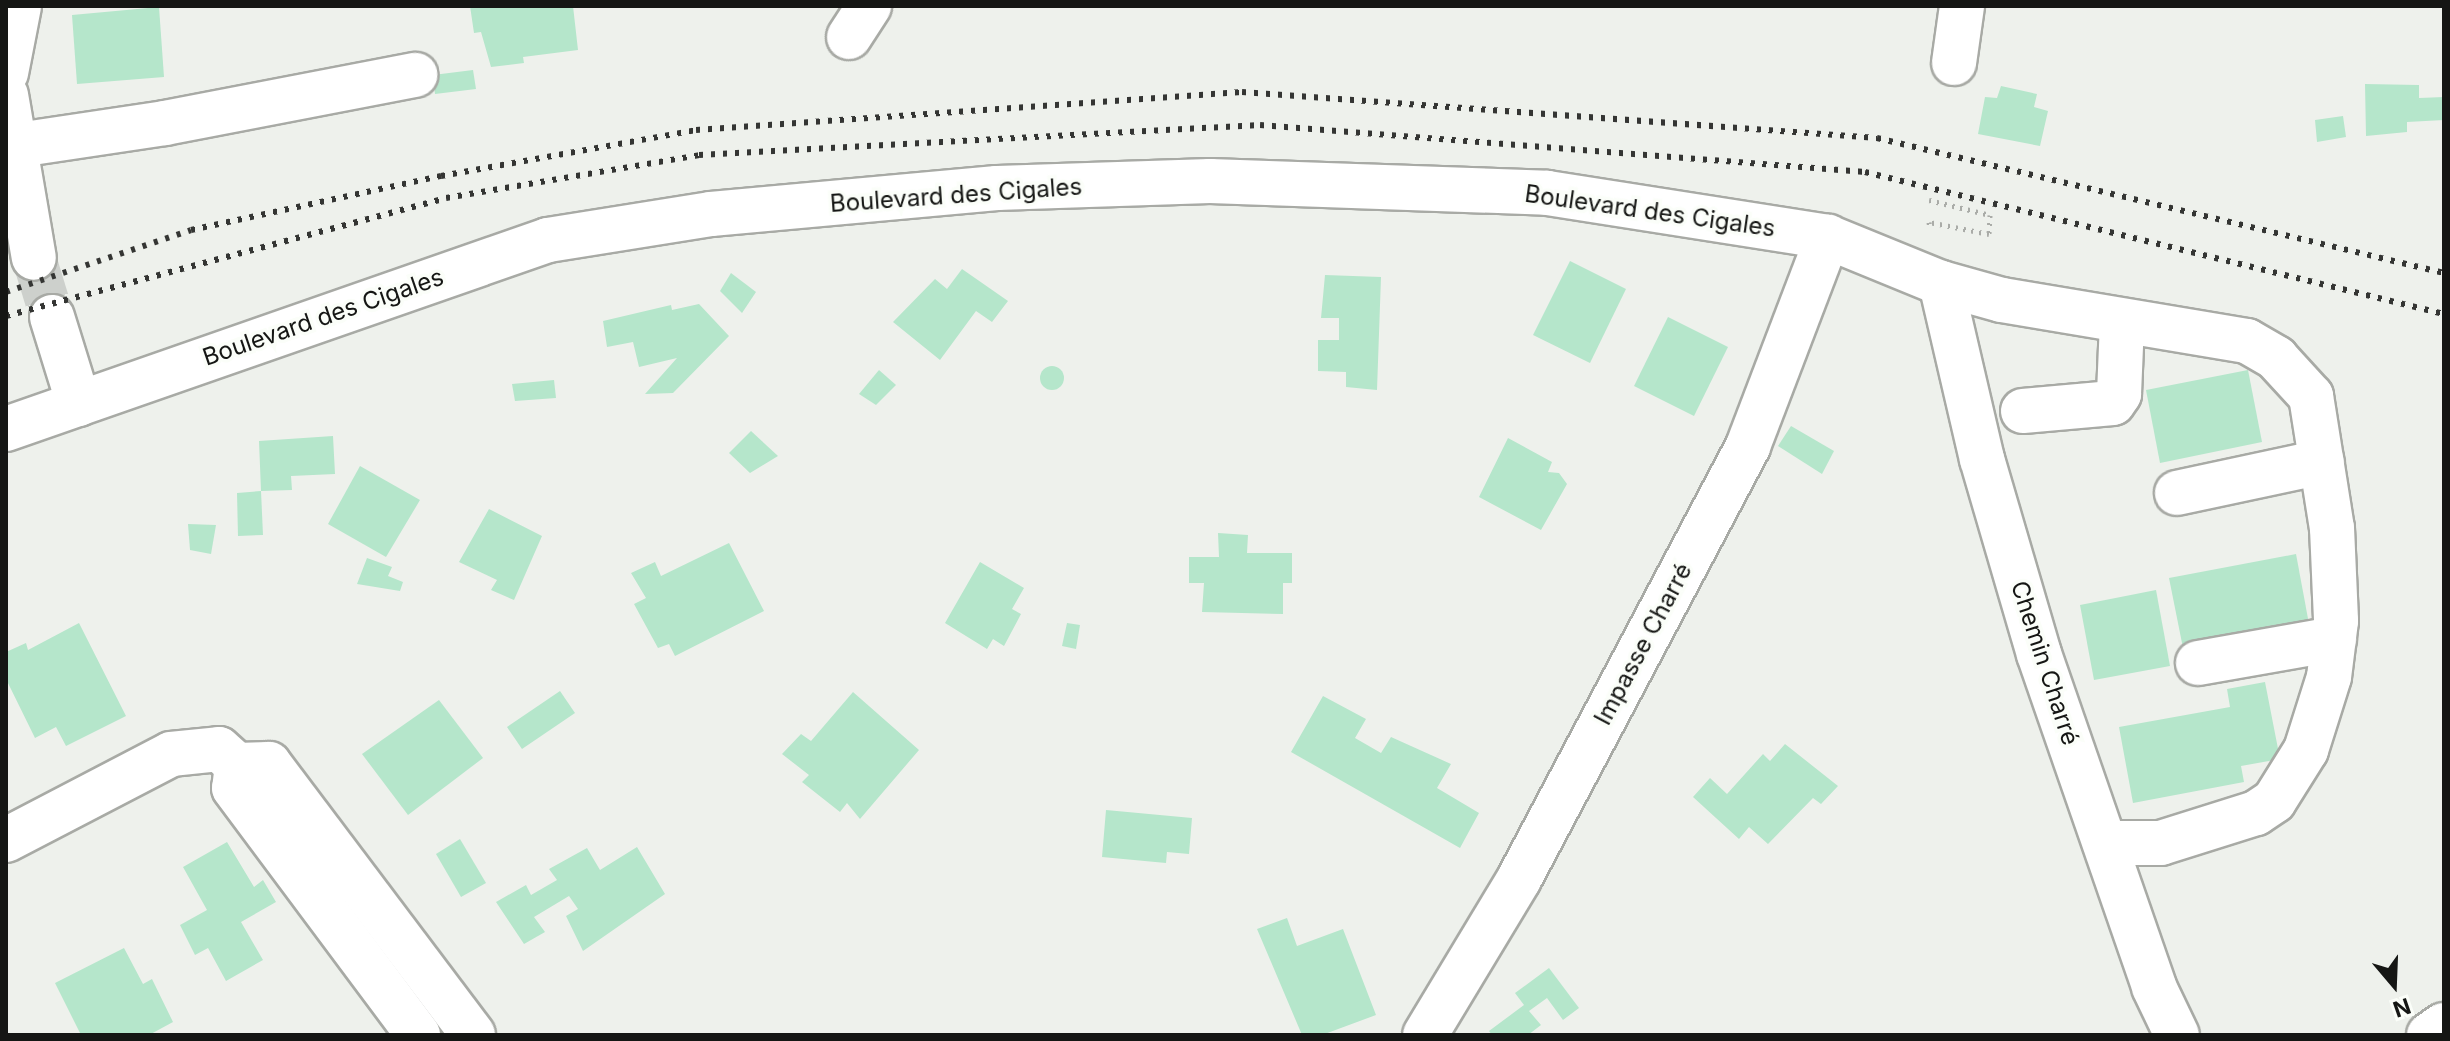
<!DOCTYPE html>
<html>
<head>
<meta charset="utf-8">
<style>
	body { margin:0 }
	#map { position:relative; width:2450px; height:1041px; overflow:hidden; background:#eef1ec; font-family:Inter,sans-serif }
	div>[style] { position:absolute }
	.building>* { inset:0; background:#b5e6cb }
	.round { border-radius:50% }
	.minor-tunnel>* { height:44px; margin-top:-22px; transform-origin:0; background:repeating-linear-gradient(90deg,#cdd0cc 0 44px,transparent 0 66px) }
	.path>* { height:5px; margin-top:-2.5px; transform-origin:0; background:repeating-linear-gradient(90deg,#aaaca8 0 2px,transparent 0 8px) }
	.roads { filter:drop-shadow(2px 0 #a8aaa5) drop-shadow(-2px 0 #a8aaa5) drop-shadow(0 2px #a8aaa5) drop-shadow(0 -2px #a8aaa5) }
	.minor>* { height:44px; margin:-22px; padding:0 22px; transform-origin:22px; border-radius:22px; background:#fff }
	.rail>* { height:6px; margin-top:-3px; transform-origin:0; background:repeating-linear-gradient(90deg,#343533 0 4px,transparent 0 12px) }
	span { translate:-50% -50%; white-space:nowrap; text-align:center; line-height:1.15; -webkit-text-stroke:7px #fbfef9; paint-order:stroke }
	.street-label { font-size:24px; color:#151614 }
	.frame { position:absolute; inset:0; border:8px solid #151614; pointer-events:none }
	.north { position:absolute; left:2354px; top:945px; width:80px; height:80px; -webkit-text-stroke:6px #fbfef9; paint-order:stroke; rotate:161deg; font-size:22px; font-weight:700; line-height:32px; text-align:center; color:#151614 }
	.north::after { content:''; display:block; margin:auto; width:28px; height:36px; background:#151614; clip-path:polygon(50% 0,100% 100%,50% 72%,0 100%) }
</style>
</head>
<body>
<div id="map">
	<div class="building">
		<div style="clip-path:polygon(470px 6px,573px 6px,578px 50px,523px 57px,524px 63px,491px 67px,481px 32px,474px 33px)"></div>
		<div style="clip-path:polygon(159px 7px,164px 77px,77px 84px,72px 15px)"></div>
		<div style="clip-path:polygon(473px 70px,476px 89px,435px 94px,433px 75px)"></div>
		<div style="clip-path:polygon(2365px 84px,2419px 85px,2419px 98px,2444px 97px,2444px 120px,2407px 122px,2407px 132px,2366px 136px)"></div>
		<div style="clip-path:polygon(2001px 86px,2037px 94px,2034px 107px,2048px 111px,2040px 146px,1978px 134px,1985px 97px,1997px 98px)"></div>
		<div style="clip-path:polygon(2343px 116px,2346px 137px,2317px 142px,2315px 120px)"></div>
		<div style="clip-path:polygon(1570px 261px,1626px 289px,1590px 363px,1533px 335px)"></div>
		<div style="clip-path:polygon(962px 269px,1008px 301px,992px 322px,976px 311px,940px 360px,893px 322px,935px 279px,947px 289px)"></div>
		<div style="clip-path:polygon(731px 273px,756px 292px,742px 313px,720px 291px)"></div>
		<div style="clip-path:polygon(1325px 275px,1381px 277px,1377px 390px,1346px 387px,1346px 372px,1318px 371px,1318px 340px,1339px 340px,1339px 318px,1321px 318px)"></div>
		<div style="clip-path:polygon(699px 304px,729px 336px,673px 393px,645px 394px,677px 358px,639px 367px,633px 342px,607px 347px,603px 321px,671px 305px,672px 310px)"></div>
		<div style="clip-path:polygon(1668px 317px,1728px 347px,1694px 416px,1634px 386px)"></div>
		<div class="round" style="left:1040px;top:366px;width:24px;height:24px"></div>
		<div style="clip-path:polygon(879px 370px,896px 385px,876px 405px,859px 394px)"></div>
		<div style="clip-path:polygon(2248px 370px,2262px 442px,2160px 463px,2146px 390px)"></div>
		<div style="clip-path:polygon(554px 380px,556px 398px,515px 401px,512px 384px)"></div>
		<div style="clip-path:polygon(1791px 426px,1834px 451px,1822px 474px,1778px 446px)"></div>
		<div style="clip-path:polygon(751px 431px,778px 456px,750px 473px,729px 453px)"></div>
		<div style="clip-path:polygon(333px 436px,335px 474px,291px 476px,292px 490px,261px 491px,259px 441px)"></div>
		<div style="clip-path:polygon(1508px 438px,1552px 462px,1548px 472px,1559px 473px,1567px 484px,1541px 530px,1479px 497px)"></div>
		<div style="clip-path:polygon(360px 466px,420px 500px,386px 557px,328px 524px)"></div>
		<div style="clip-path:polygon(261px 491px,263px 535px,238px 536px,237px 493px)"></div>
		<div style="clip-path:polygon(489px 509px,542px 536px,514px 600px,491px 590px,497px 580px,459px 562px)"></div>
		<div style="clip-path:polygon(188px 524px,216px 525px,211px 554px,190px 550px)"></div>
		<div style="clip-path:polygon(1218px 533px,1248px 535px,1247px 553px,1292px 553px,1292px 583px,1283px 583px,1283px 614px,1202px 612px,1204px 583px,1189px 583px,1189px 557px,1219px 557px)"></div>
		<div style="clip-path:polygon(729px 543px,764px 611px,675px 656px,669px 644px,658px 648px,634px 604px,646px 598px,631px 573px,655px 562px,661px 576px)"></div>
		<div style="clip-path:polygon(2296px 554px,2309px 624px,2183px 648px,2169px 578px)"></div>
		<div style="clip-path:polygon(367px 558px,392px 567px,388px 576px,403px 582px,400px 591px,357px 584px)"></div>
		<div style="clip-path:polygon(980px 562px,1024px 588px,1012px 609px,1021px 614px,1004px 646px,993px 639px,987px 649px,945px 623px)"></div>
		<div style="clip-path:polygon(2156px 590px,2170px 666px,2094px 680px,2080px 605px)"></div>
		<div style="clip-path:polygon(79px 623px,126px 716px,66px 746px,56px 727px,35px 738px,6px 679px,6px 652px,26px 643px,28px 650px)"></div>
		<div style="clip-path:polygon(1067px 623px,1080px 625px,1076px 649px,1062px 646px)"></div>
		<div style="clip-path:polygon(2265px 682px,2280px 759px,2241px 766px,2244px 782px,2133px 803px,2119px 727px,2230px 707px,2227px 689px)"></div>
		<div style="clip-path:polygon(560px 691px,575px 713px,522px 749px,507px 727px)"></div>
		<div style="clip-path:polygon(853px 692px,919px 750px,860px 819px,847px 803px,840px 812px,802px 782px,809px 775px,782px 754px,801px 734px,811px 741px)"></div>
		<div style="clip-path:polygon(1323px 696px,1366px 719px,1355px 738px,1381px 753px,1391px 737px,1451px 764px,1437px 788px,1479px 813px,1460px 848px,1291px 752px)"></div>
		<div style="clip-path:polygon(439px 700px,483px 758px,408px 815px,362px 754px)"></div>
		<div style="clip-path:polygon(1785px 744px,1838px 786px,1821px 804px,1813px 798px,1768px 844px,1749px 827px,1739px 839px,1693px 797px,1710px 778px,1727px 794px,1763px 754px,1770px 761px)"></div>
		<div style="clip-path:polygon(1106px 810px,1192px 818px,1189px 854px,1167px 852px,1166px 863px,1102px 857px)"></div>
		<div style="clip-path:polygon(460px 839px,486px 883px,461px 897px,436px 854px)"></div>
		<div style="clip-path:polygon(227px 842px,254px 887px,263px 880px,276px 902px,241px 922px,263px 960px,226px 981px,208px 948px,195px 955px,180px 925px,207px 910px,183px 867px)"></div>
		<div style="clip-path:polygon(637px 847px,665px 894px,583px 951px,566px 916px,578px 909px,569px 896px,534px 917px,545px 932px,524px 944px,496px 902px,526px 885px,531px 895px,557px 880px,549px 869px,587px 848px,600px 870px)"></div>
		<div style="clip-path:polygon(1287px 918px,1297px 946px,1343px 929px,1376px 1015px,1322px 1035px,1302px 1035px,1257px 929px)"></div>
		<div style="clip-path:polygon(124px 948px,143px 984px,152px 979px,173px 1022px,149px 1035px,81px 1035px,55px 983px)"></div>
		<div style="clip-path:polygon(1549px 968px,1579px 1008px,1563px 1020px,1547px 998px,1529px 1011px,1541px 1025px,1528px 1035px,1492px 1035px,1489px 1031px,1524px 1005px,1515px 993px)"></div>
	</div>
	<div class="minor-tunnel">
		<div style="left:34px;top:258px;width:62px;rotate:73deg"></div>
	</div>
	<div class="path">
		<div style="left:1929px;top:200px;width:63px;rotate:13.8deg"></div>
		<div style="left:1990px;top:215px;width:19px;rotate:93deg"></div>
		<div style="left:1989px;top:234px;width:61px;rotate:-168.7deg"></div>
		<div style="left:1929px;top:222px;width:7px;rotate:82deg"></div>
	</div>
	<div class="roads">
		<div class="minor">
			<div style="left:849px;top:37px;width:37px;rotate:-57deg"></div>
			<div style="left:1954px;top:63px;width:58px;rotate:-82deg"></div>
			<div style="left:6px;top:73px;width:68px;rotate:-79deg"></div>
			<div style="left:6px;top:95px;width:165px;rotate:80.3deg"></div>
			<div style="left:12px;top:146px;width:155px;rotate:-8.5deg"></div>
			<div style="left:165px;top:123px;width:255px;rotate:-10.9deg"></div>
			<div style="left:1941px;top:283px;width:181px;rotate:76.9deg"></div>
			<div style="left:1982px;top:459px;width:203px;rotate:73.7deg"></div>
			<div style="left:2039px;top:654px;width:352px;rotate:70.9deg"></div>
			<div style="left:2154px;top:987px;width:53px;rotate:64.4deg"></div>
			<div style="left:52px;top:317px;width:91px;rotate:72.8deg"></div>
			<div style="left:2023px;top:411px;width:90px;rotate:-5.1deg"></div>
			<div style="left:2113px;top:403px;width:11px;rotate:-56deg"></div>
			<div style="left:2119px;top:394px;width:72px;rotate:-87.6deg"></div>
			<div style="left:6px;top:429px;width:574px;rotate:-19.22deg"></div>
			<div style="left:548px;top:240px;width:165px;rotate:-9.1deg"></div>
			<div style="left:711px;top:214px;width:287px;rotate:-5.2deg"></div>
			<div style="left:997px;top:188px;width:213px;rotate:-1.9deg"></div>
			<div style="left:1210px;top:181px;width:337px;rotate:2deg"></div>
			<div style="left:1547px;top:193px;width:284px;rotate:8.9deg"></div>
			<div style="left:1828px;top:237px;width:122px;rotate:22.2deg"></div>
			<div style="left:1941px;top:283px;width:63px;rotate:15.6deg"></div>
			<div style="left:2002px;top:300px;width:248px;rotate:9.5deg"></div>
			<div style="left:2247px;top:341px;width:34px;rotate:30deg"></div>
			<div style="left:2276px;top:358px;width:52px;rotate:47.4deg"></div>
			<div style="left:2311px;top:396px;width:134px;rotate:81deg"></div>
			<div style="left:2332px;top:528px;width:93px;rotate:87.5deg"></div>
			<div style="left:2336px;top:621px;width:56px;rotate:97.1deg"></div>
			<div style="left:2329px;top:677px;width:77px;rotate:107.5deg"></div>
			<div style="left:2306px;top:750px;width:60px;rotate:122.1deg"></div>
			<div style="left:2274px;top:801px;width:22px;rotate:146deg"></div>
			<div style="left:2256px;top:813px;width:100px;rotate:162.5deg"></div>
			<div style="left:2161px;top:843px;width:56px;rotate:180deg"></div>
			<div style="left:2177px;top:493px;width:148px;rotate:-12.1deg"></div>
			<div style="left:2198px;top:663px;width:138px;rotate:-10deg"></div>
			<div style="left:237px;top:765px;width:23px;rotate:97deg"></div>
			<div style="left:234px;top:788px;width:308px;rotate:53.3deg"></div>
			<div style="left:6px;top:840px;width:186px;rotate:-27.5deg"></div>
			<div style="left:171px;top:754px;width:48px;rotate:-5.9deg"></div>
			<div style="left:219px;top:749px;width:24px;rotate:42deg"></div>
			<div style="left:237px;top:765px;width:32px;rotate:-2deg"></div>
			<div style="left:269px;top:764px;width:339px;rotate:53deg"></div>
			<div style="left:1425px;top:1035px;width:182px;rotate:-58.9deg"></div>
			<div style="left:1519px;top:879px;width:490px;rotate:-62.1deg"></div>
			<div style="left:1748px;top:446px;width:224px;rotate:-69.1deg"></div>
			<div style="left:2429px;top:1035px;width:18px;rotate:-34deg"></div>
		</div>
	</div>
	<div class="rail">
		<div style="left:6px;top:292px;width:195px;rotate:-18.5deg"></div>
		<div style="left:191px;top:230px;width:256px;rotate:-12.2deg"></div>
		<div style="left:441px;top:176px;width:259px;rotate:-10.2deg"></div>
		<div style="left:696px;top:130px;width:547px;rotate:-3.98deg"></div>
		<div style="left:1242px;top:92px;width:637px;rotate:4.14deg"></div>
		<div style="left:1877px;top:138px;width:583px;rotate:13.39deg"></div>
		<div style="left:6px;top:316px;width:456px;rotate:-15deg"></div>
		<div style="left:446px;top:198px;width:257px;rotate:-9.6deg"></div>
		<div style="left:699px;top:155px;width:562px;rotate:-3.06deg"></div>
		<div style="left:1260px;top:125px;width:607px;rotate:4.44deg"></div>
		<div style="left:1865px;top:172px;width:596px;rotate:13.78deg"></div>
	</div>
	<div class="street-label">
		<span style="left:956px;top:195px;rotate:-4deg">Boulevard des Cigales</span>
		<span style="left:1650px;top:211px;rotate:8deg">Boulevard des Cigales</span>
		<span style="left:323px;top:317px;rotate:-19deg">Boulevard des Cigales</span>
		<span style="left:1643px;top:644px;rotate:-62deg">Impasse Charré</span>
		<span style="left:2045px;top:663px;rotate:72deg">Chemin Charré</span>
	</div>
	<div class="frame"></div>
	<div class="north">N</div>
</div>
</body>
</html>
